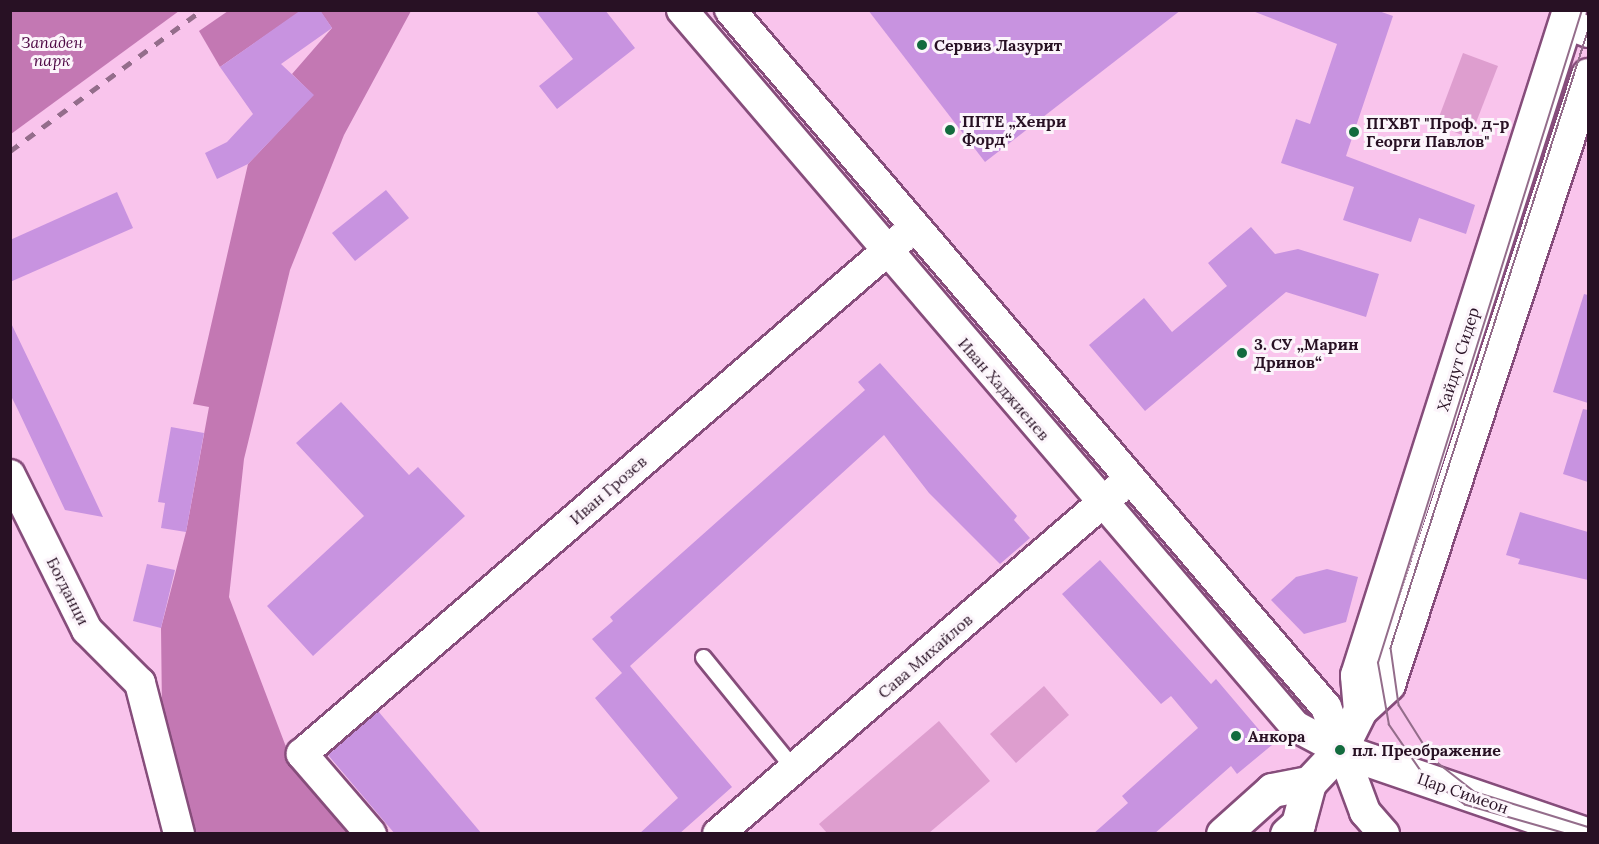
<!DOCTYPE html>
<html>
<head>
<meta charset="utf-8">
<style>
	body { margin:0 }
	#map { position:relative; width:1599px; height:844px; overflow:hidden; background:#f9c4ec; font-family:Lora,serif }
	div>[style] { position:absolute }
	.green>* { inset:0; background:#de9ecf }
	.forest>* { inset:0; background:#c378b3 }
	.building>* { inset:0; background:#c893e0 }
	.roads { filter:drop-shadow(2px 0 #864d7b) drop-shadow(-2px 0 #864d7b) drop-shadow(0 2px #864d7b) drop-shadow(0 -2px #864d7b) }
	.service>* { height:15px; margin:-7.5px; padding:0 7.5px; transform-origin:7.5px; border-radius:7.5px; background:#fff }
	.minor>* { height:30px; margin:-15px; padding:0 15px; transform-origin:15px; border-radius:15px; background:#fff }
	.tertiary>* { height:33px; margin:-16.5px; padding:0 16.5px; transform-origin:16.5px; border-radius:16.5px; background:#fff }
	.tram>* { height:1.5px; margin:-0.75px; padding:0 0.75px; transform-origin:0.75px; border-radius:0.75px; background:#946d8b }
	.rail>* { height:4.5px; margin-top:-2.25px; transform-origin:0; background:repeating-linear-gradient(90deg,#946d8b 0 10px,transparent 0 20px) }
	.dots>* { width:16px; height:16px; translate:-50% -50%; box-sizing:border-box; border:3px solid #fcf5fb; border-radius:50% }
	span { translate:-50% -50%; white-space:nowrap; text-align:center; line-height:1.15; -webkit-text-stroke:6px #fcf5fb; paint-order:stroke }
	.park-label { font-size:16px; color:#4e0744; font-style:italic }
	.poi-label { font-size:16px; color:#281124; font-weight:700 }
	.left { translate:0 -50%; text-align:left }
	.street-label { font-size:16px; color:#281124 }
	.frame { position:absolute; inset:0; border:12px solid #281124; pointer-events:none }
</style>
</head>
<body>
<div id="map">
	<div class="green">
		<div style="clip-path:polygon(1463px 53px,1498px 66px,1470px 138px,1436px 125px)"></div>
		<div style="clip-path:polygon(1044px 686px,1069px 715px,1016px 763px,990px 734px)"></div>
		<div style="clip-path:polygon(939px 721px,990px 781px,929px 833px,827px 833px,819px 824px)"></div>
	</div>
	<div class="forest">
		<div style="clip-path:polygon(11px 10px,179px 10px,179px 11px,11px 134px)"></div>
		<div style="clip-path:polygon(228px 11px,301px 11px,220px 67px,199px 31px)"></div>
		<div style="clip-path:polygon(320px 11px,411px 11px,344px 135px,290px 270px,244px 459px,229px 597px,291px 760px,355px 833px,193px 833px,162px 711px,161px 628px,186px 532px,209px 407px,193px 404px,248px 164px,313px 95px,292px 74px,332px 28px)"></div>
	</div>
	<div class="building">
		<div style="clip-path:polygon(301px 10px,320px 10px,332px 28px,281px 64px,314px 95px,248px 164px,217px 179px,205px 153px,227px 142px,253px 114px,220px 67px)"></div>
		<div style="clip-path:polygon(535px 10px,605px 10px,635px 48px,557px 109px,539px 86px,573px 59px)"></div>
		<div style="clip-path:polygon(868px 10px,1181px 10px,985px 162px)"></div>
		<div style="clip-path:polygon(1250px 10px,1376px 10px,1393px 16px,1346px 156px,1475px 205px,1466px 234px,1419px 218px,1411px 242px,1343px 220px,1354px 187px,1281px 163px,1296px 119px,1310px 124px,1337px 44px)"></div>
		<div style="clip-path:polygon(386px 190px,409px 218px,355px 261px,332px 233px)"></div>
		<div style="clip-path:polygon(117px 192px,133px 228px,10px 282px,10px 240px)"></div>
		<div style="clip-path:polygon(1251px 227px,1275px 254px,1298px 249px,1379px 274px,1366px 317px,1286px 292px,1145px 411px,1089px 345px,1144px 298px,1172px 332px,1227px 286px,1208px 263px)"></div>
		<div style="clip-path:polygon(1584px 294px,1588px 295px,1588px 403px,1553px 392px)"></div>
		<div style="clip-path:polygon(10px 321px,59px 423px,103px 517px,65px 510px,18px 410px,10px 394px)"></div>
		<div style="clip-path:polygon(880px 363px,1017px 516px,1014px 520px,1030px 538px,1000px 564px,929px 493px,884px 435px,630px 666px,732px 787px,679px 834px,639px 834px,678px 798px,595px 698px,622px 673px,592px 639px,613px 621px,610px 617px,865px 390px,858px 382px)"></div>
		<div style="clip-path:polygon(341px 402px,409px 475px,418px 467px,465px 516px,313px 656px,267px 606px,364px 516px,296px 443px)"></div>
		<div style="clip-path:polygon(1583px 409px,1588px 410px,1588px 482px,1563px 474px)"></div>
		<div style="clip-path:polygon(171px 427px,204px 433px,186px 532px,161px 528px,165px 503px,158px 502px)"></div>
		<div style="clip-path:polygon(1520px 512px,1588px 532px,1588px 580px,1518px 564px,1520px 559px,1506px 555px)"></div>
		<div style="clip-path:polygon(1100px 560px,1211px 684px,1216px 679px,1272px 745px,1237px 774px,1231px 766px,1154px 834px,1093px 834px,1128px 803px,1122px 796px,1198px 728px,1171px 696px,1161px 704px,1062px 594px)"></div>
		<div style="clip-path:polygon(147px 564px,175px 570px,161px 628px,133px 621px)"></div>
		<div style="clip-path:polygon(1327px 569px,1358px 577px,1346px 622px,1304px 634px,1271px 600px,1296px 577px)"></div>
		<div style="clip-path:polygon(378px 711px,482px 834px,395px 834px,328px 755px)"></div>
	</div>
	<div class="roads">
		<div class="service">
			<div style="left:703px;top:657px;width:144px;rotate:50.9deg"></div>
		</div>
		<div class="minor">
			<div style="left:682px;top:10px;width:943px;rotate:49.43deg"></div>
			<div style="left:1295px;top:726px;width:51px;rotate:28.1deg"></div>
			<div style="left:730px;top:10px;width:917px;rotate:49.47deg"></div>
			<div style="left:1326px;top:707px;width:112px;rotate:69.6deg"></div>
			<div style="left:1365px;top:812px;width:29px;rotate:49deg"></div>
			<div style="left:1565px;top:23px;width:25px;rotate:21deg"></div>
			<div style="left:10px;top:475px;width:173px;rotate:63.6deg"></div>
			<div style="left:87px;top:630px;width:75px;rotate:45deg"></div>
			<div style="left:140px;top:683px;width:156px;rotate:75.5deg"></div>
			<div style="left:371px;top:834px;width:106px;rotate:-130.8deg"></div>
			<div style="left:302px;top:754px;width:791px;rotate:-40.7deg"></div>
			<div style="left:718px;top:834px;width:527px;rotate:-40.77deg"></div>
		</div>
		<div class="tertiary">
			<div style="left:1360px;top:710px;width:35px;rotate:-95deg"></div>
			<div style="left:1357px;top:675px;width:698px;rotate:-72.32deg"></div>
			<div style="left:1340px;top:750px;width:260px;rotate:18.9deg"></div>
			<div style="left:1223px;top:834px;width:66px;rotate:-41.9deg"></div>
			<div style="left:1272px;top:790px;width:38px;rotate:-11deg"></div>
			<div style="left:1287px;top:834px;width:15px;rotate:-42deg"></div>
			<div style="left:1298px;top:824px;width:42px;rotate:-75deg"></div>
			<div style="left:1309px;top:783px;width:45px;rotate:-46.8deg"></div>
			<div style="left:1340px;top:750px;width:45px;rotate:-63.4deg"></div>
			<div style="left:1360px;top:710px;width:38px;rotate:-43deg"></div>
			<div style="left:1388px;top:684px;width:641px;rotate:-71.82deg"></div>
		</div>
	</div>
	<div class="tram">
		<div style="left:1588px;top:32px;width:647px;rotate:107.73deg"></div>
		<div style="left:1391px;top:648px;width:58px;rotate:82deg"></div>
		<div style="left:1399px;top:705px;width:64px;rotate:57.8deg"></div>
		<div style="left:1433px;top:759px;width:53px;rotate:38.2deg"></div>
		<div style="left:1475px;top:792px;width:118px;rotate:17.2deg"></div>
		<div style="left:1566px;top:834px;width:105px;rotate:-164deg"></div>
		<div style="left:1465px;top:805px;width:50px;rotate:-144.7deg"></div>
		<div style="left:1424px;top:776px;width:62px;rotate:-124.5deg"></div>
		<div style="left:1389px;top:725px;width:63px;rotate:-100.1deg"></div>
		<div style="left:1378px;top:663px;width:684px;rotate:-72.65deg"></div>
	</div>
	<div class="rail">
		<div style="left:10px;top:151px;width:238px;rotate:-36.3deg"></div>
	</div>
	<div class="dots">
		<div style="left:922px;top:45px;background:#136b3e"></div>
		<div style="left:950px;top:130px;background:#136b3e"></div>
		<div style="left:1354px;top:132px;background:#136b3e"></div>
		<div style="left:1242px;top:353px;background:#136b3e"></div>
		<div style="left:1236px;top:736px;background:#136b3e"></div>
		<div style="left:1340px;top:750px;background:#136b3e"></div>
	</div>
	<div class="park-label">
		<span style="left:52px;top:51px">Западен<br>парк</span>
	</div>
	<div class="poi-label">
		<span class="left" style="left:934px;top:45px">Сервиз Лазурит</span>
		<span class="left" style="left:962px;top:130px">ПГТЕ „Хенри<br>Форд“</span>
		<span class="left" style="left:1366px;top:132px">ПГХВТ "Проф. д-р<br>Георги Павлов"</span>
		<span class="left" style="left:1254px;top:353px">3. СУ „Марин<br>Дринов“</span>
		<span class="left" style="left:1248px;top:736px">Анкора</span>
		<span class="left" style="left:1352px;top:750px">пл. Преображение</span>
	</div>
	<div class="street-label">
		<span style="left:1458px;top:359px;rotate:-73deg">Хайдут Сидер</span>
		<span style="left:1004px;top:389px;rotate:49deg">Иван Хаджиенев</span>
		<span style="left:608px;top:490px;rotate:-41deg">Иван Грозев</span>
		<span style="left:68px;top:591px;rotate:63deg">Богданци</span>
		<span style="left:925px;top:656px;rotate:-41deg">Сава Михайлов</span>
		<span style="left:1463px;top:793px;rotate:19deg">Цар Симеон</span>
	</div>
	<div class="frame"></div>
</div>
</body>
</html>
